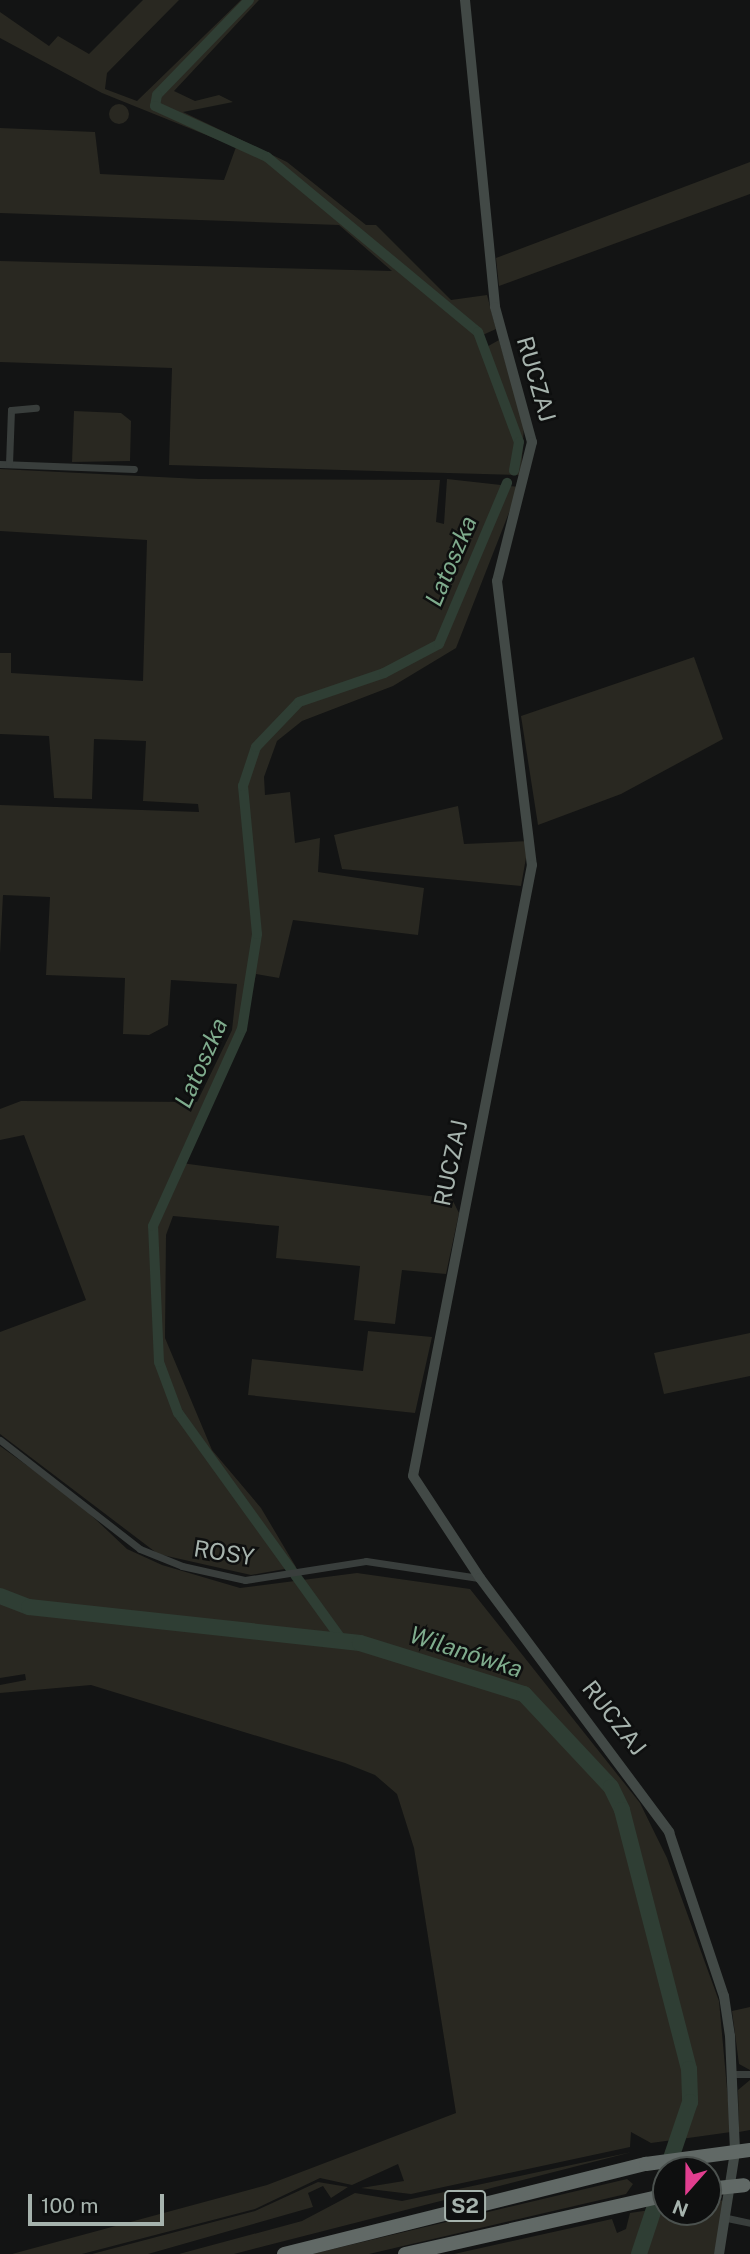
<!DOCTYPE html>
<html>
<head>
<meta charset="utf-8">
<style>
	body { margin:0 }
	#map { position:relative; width:750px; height:2254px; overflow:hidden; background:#131414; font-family:"Public Sans",sans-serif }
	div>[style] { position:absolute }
	.green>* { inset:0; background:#292821 }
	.round { border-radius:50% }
	.canal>* { height:10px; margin:-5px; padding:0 5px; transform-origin:5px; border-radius:5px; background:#2f3e34 }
	.river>* { height:16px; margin:-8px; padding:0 8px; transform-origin:8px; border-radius:8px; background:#2f3e34 }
	.street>* { height:7px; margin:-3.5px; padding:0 3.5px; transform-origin:3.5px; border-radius:3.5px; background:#393e3c }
	.secondary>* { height:10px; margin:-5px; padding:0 5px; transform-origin:5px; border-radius:5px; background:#424946 }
	.highway>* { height:14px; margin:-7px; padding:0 7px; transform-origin:7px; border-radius:7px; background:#616966 }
	.highway-bridge>* { height:14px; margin:-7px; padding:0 7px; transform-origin:7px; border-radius:7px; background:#616966 }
	span { translate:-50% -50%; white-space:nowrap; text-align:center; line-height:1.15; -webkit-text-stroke:5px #0e0f0f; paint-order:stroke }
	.shield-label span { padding:2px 5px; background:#0e0f0f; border:2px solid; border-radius:5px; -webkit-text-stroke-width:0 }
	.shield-label { font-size:21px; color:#a6b3ad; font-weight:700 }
	.street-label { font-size:23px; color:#a6b3ad }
	.water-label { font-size:24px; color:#7fac8d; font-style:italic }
	.north { position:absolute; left:652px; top:2156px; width:70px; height:70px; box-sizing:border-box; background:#0e0f0f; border:2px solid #4b514e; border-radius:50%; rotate:201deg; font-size:19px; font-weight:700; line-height:28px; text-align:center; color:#a6b3ad }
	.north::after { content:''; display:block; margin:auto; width:24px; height:32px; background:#e13e8f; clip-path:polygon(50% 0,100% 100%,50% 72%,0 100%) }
	.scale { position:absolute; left:28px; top:2194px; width:136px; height:32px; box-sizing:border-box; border:4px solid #a6b3ad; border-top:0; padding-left:9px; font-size:21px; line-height:24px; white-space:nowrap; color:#a6b3ad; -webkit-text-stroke:5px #0e0f0f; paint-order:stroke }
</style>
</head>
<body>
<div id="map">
	<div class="green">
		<div style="clip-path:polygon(143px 0,179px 0,107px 73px,105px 89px,137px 101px,241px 0,259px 0,174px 91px,195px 101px,219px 95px,233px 102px,183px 112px,287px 162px,366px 225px,376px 225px,451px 300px,487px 295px,496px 329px,476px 338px,483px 349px,499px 340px,524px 426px,521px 475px,169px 465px,172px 368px,0 362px,0 261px,392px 271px,339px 225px,0 213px,0 128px,95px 132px,100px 174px,224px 180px,236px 147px,102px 93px,0 38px,0 12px,49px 46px,58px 36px,89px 54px)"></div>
		<div class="round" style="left:109px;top:104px;width:20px;height:20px"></div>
		<div style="clip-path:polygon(750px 162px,750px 194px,499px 286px,496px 258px)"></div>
		<div style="clip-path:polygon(74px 411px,121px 413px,131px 421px,130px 461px,72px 462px)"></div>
		<div style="clip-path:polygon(0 469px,199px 479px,440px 480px,436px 522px,444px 524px,447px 479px,519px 487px,456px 648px,393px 686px,302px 721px,277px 741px,264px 777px,265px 795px,290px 792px,295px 843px,320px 838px,318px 872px,424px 888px,418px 935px,293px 920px,279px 978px,256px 974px,243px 1037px,181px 1163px,452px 1199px,459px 1213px,446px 1274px,402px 1270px,395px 1324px,354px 1320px,360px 1266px,276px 1258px,279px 1226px,173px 1216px,166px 1235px,165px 1338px,212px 1450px,261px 1508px,296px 1567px,251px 1575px,158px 1554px,0 1434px,0 1332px,86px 1300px,24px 1135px,0 1140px,0 1109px,21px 1101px,197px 1102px,232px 1030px,237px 984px,171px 980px,168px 1025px,149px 1035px,123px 1034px,125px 978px,46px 975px,50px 897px,3px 895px,0 954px,0 805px,199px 812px,198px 804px,143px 801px,146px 741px,94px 739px,92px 799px,54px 798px,49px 736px,0 734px,0 653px,11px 653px,11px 673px,143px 681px,147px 540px,0 531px)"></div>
		<div style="clip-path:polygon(694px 657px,723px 739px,621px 794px,538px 825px,521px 716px)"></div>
		<div style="clip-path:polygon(458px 806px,464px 844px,529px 841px,521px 886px,342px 869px,334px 835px)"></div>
		<div style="clip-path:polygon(368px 1331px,432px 1337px,415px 1413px,248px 1395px,252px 1359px,363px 1371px)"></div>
		<div style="clip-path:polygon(750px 1333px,750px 1376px,664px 1394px,654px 1353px)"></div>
		<div style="clip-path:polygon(0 1446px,75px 1500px,127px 1549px,162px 1565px,240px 1588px,357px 1573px,470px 1589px,640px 1803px,667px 1858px,719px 2001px,731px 2132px,681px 2139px,694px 2087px,676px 2009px,669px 2011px,686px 2086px,673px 2140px,651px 2143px,631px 2132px,630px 2147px,411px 2194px,361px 2188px,404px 2181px,398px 2164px,352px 2185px,320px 2178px,255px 2209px,82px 2254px,12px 2254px,267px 2185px,456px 2113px,414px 1848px,397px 1794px,375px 1775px,345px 1763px,91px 1685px,0 1693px,0 1685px,26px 1680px,25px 1674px,0 1678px)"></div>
		<div style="clip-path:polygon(750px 2007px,750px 2070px,739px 2064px,732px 2011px)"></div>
		<div style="clip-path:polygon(750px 2080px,750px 2130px,739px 2132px,738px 2090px)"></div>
		<div style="clip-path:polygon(632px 2152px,234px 2254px,179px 2254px,302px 2221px,355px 2193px,402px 2201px)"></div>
		<div style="clip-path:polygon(627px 2179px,633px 2184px,626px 2194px,369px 2254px,312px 2254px)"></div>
		<div style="clip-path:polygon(318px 2182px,348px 2187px,331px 2198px,323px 2186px,308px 2193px,313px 2207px,148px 2254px,92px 2254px,255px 2211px)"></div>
		<div style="clip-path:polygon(727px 2200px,714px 2254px,454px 2254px,612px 2219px,617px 2233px,626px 2229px,630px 2213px,650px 2210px,638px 2249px,644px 2249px,661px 2209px,708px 2212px,708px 2202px)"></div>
	</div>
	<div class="canal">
		<div style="left:249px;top:0;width:132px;rotate:134.1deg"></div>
		<div style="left:157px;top:95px;width:11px;rotate:100deg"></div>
		<div style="left:155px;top:106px;width:123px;rotate:24.5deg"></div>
		<div style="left:267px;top:157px;width:274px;rotate:39.7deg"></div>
		<div style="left:478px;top:332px;width:117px;rotate:69.6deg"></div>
		<div style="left:519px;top:442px;width:29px;rotate:100deg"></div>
		<div style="left:342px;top:1640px;width:280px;rotate:-125.8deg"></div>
		<div style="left:178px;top:1413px;width:54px;rotate:-110.4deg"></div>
		<div style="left:159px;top:1362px;width:136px;rotate:-92.5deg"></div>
		<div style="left:153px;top:1226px;width:216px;rotate:-65.7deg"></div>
		<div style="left:242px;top:1029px;width:96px;rotate:-81deg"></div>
		<div style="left:257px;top:934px;width:149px;rotate:-95.4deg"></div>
		<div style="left:243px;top:786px;width:41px;rotate:-71.6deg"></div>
		<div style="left:256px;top:747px;width:62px;rotate:-46.3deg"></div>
		<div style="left:299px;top:702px;width:90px;rotate:-18.8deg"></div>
		<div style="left:384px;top:673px;width:62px;rotate:-27.8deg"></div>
		<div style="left:439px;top:644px;width:175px;rotate:-67.1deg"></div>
	</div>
	<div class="river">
		<div style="left:0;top:1596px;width:31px;rotate:21deg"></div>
		<div style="left:29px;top:1607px;width:333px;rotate:6.2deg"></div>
		<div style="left:360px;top:1643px;width:172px;rotate:17.3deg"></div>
		<div style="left:524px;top:1694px;width:127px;rotate:46.9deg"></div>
		<div style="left:611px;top:1787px;width:25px;rotate:64deg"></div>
		<div style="left:622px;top:1810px;width:268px;rotate:75.5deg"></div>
		<div style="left:689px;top:2069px;width:33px;rotate:88deg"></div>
		<div style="left:690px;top:2102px;width:72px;rotate:108.7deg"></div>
		<div style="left:639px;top:2254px;width:85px;rotate:-71.6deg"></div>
	</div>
	<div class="street">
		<div style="left:0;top:464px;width:134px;rotate:2.1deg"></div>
		<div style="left:9px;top:464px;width:54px;rotate:-87.9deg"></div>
		<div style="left:11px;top:410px;width:25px;rotate:-5deg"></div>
		<div style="left:0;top:1440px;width:177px;rotate:37.9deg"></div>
		<div style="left:140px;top:1549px;width:45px;rotate:22deg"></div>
		<div style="left:182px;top:1566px;width:65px;rotate:12.5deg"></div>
		<div style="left:245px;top:1580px;width:122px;rotate:-8.9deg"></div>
		<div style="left:366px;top:1561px;width:114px;rotate:8.6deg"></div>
		<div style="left:734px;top:2074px;width:16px"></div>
		<div style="left:727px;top:2218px;width:24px;rotate:12deg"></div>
	</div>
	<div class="secondary">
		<div style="left:465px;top:0;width:308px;rotate:84.4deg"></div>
		<div style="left:495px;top:307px;width:140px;rotate:74.7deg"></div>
		<div style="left:532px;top:442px;width:143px;rotate:104.1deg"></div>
		<div style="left:497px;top:581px;width:286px;rotate:83deg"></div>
		<div style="left:532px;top:865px;width:622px;rotate:101.02deg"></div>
		<div style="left:413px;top:1476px;width:122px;rotate:56.7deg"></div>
		<div style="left:480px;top:1578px;width:317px;rotate:53.3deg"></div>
		<div style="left:669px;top:1832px;width:173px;rotate:71.5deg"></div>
		<div style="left:724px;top:1996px;width:40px;rotate:81.5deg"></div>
		<div style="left:730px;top:2036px;width:116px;rotate:87.5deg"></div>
		<div style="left:735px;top:2152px;width:103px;rotate:98.9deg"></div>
	</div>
	<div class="highway">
		<div style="left:284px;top:2254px;width:373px;rotate:-14deg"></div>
		<div style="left:405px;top:2254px;width:268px;rotate:-12.7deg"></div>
	</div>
	<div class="highway-bridge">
		<div style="left:646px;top:2164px;width:105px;rotate:-7.7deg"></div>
		<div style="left:708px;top:2189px;width:36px;rotate:-6deg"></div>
	</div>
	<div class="shield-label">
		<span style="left:465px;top:2206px">S2</span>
	</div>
	<div class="street-label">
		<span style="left:536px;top:379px;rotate:74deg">RUCZAJ</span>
		<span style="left:451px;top:1163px;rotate:-78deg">RUCZAJ</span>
		<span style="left:224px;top:1553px;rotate:9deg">ROSY</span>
		<span style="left:614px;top:1718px;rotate:52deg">RUCZAJ</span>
	</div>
	<div class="water-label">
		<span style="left:451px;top:561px;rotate:-67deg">Latoszka</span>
		<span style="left:201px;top:1063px;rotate:-66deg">Latoszka</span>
		<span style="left:466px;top:1652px;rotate:18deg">Wilanówka</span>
	</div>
	<div class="north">N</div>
	<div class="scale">100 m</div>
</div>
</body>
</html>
